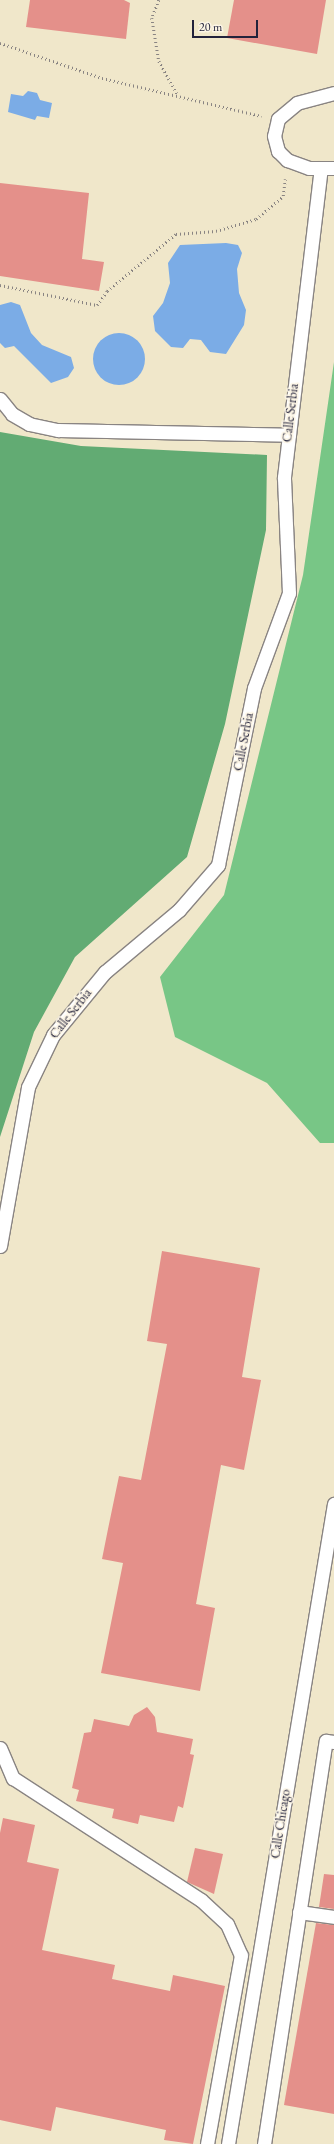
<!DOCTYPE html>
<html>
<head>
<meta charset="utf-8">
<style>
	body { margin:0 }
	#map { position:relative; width:334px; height:2144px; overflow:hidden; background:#f0e7ca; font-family:"EB Garamond",serif }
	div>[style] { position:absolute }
	.green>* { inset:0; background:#78c686 }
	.forest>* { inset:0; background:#62ab73 }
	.water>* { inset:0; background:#7bace6 }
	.round { border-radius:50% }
	.building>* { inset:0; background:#e4908a }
	.path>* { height:2.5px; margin-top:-1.25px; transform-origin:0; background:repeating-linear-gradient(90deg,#898482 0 1px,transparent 0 4px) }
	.roads { filter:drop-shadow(1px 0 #898482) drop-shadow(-1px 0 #898482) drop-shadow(0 1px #898482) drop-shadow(0 -1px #898482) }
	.lane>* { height:13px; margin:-6.5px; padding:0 6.5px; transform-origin:6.5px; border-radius:6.5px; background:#fff }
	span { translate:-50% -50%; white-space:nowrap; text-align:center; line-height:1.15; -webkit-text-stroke:3.5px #fcf5e5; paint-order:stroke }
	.street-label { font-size:13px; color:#22223b }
	.scale { position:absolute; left:192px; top:20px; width:66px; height:18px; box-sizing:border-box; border:2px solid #22223b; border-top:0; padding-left:5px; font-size:12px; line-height:14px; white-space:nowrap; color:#22223b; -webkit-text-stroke:3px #fcf5e5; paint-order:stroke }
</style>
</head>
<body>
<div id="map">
	<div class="green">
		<div style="clip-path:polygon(334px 362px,334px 1143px,320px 1143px,267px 1083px,175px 1037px,160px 977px,224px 895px,303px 575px)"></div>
	</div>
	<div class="forest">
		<div style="clip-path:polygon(0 432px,81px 446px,267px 455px,266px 530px,225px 724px,187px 857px,75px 957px,34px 1032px,0 1137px)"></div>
	</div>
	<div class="water">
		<div style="clip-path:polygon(28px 91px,37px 93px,40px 100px,52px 103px,49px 118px,37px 116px,35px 120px,8px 112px,11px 94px,23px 96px)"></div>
		<div style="clip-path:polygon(226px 243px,238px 245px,242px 253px,237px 269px,239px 293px,246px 310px,244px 325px,226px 354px,210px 352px,201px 340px,190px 339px,183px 348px,171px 347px,155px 331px,153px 316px,163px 303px,170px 283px,168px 263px,180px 245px)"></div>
		<div style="clip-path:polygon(11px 302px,20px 305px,31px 333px,42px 345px,71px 357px,74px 368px,68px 377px,51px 383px,14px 346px,5px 348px,0 343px,0 305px)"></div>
		<div class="round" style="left:93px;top:333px;width:52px;height:52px"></div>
	</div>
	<div class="building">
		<div style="clip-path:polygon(30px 0,124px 0,130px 3px,126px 39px,26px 27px)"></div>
		<div style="clip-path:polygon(234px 0,326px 0,317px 54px,227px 38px)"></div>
		<div style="clip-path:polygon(0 183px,89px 193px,82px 259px,104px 262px,99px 291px,0 276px)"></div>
		<div style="clip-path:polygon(162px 1251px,260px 1268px,242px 1377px,261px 1380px,244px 1470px,221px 1465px,196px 1604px,215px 1608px,200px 1691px,101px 1673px,123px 1563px,102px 1559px,108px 1529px,119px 1476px,141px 1480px,167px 1344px,147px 1341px)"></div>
		<div style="clip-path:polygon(147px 1707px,155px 1717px,157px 1732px,193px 1739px,190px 1754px,194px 1755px,183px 1808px,178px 1806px,174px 1822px,140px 1815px,138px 1824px,112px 1818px,114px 1809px,76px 1801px,79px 1790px,72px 1788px,84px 1733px,91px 1732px,94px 1719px,129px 1726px,134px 1715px)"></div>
		<div style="clip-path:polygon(3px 1818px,35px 1825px,27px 1862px,59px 1869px,42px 1950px,115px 1965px,112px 1979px,170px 1991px,173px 1975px,225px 1986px,193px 2144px,164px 2140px,166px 2130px,56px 2107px,51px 2131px,0 2120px,0 1833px)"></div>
		<div style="clip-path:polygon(195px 1848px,223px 1854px,214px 1894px,187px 1882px)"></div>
		<div style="clip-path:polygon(324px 1874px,334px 1875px,334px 1909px,319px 1907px)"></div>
		<div style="clip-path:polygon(316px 1923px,334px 1925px,334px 2114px,284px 2105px)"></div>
	</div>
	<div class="path">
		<div style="left:159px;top:0;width:19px;rotate:111deg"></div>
		<div style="left:152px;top:18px;width:44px;rotate:80.8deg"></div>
		<div style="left:159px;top:61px;width:38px;rotate:61deg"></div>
		<div style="left:0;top:43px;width:108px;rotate:18.9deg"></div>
		<div style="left:102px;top:78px;width:164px;rotate:13.4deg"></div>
		<div style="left:0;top:285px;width:99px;rotate:11.7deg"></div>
		<div style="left:97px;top:305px;width:17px;rotate:-54deg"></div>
		<div style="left:107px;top:291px;width:89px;rotate:-39.6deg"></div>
		<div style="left:176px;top:234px;width:40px;rotate:-4.3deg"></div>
		<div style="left:216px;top:231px;width:42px;rotate:-16.7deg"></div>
		<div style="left:256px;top:219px;width:35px;rotate:-40deg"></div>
		<div style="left:283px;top:196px;width:17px;rotate:-83deg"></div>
	</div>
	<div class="roads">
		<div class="lane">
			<div style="left:334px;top:93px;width:38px;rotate:165deg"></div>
			<div style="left:297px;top:103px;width:25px;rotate:140deg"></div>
			<div style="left:278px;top:119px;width:17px;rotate:103deg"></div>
			<div style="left:274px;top:136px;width:16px;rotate:75deg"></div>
			<div style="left:278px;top:151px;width:13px;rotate:45deg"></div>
			<div style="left:287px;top:160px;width:23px;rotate:20deg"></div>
			<div style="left:309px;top:168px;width:25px"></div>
			<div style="left:0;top:399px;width:19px;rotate:51deg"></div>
			<div style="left:12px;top:414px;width:20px;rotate:30deg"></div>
			<div style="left:29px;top:424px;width:30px;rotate:12deg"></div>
			<div style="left:58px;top:430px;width:231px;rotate:1.2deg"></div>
			<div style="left:0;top:1246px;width:161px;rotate:-80deg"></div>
			<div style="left:28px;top:1087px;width:58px;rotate:-64.3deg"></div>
			<div style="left:53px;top:1035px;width:82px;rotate:-50.5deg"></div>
			<div style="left:105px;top:972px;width:97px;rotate:-40deg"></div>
			<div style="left:179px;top:910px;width:60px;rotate:-49.1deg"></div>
			<div style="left:218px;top:865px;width:181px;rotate:-78.5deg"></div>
			<div style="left:254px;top:688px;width:101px;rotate:-69.8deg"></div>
			<div style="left:289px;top:593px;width:116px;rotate:-92.5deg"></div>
			<div style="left:284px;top:477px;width:311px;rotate:-83.2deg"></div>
			<div style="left:0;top:1748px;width:33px;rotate:67deg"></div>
			<div style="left:13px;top:1778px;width:224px;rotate:33deg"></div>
			<div style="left:201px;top:1900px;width:35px;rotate:43deg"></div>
			<div style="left:227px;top:1924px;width:34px;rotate:66deg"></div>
			<div style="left:241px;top:1955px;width:192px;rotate:100.2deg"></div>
			<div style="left:299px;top:1912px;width:35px;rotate:8deg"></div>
			<div style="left:228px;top:2144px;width:649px;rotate:-80.6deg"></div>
			<div style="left:264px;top:2144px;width:408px;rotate:-81.3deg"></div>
			<div style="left:326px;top:1741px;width:8px;rotate:7deg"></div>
		</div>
	</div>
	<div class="street-label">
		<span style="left:291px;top:413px;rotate:-83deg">Calle Serbia</span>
		<span style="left:244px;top:742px;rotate:-79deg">Calle Serbia</span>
		<span style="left:71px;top:1014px;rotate:-52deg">Calle Serbia</span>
		<span style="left:281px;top:1824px;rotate:-81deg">Calle Chicago</span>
	</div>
	<div class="scale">20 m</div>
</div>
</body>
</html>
